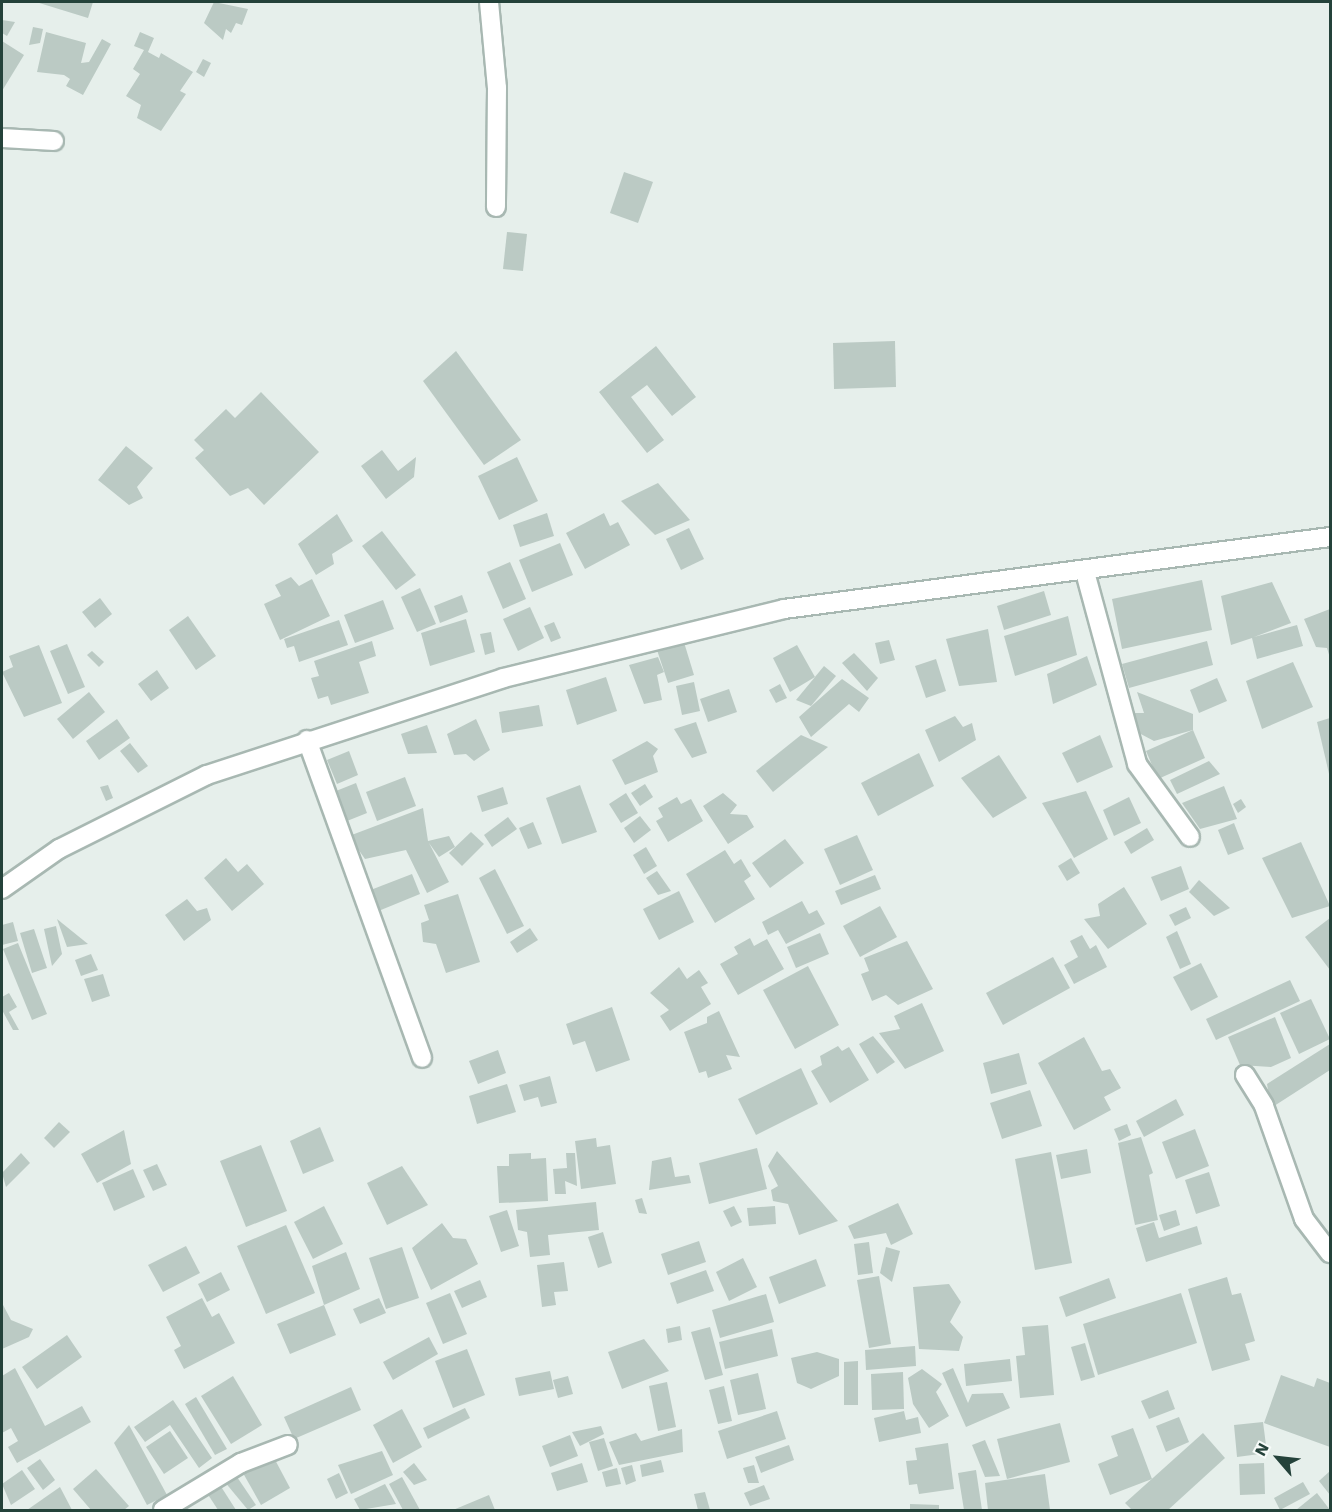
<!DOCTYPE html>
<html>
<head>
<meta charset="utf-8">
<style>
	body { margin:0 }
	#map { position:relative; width:1332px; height:1512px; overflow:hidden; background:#e6efeb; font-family:"Work Sans",sans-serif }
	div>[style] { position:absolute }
	.building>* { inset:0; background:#bbcac4 }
	.roads { filter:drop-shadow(2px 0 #a8b8b2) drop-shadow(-2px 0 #a8b8b2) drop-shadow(0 2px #a8b8b2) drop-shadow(0 -2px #a8b8b2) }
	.minor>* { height:18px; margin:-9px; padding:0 9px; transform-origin:9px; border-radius:9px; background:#fff }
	span { translate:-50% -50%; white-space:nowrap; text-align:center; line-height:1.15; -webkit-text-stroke:6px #f7fbf9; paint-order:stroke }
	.frame { position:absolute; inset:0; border:3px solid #24423a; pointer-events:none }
	.north { position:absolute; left:1248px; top:1428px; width:60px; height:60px; -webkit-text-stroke:4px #f7fbf9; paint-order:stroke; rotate:298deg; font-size:16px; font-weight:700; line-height:24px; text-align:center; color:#24423a }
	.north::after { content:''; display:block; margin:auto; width:21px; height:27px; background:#24423a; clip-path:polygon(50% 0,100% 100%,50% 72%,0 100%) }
</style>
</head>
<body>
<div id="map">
	<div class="building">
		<div style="clip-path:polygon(36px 2px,93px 2px,88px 18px)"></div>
		<div style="clip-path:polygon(214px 2px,248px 9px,242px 25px,236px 23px,231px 33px,226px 29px,223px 40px,204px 23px)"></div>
		<div style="clip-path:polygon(2px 20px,15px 22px,7px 36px,2px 33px)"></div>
		<div style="clip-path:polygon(33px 27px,43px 29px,40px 43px,29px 45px)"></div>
		<div style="clip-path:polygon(46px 32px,86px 43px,81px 63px,89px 62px,102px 39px,111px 44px,83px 95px,66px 86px,70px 79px,64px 75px,37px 72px)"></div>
		<div style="clip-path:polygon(140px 32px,154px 38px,148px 52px,159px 58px,161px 53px,193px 72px,180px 91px,186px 94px,161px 131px,137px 118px,141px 105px,126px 96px,140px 74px,133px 69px,144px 50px,134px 46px)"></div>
		<div style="clip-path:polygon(2px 41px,24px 55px,2px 91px)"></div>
		<div style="clip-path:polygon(203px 59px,211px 63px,204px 77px,196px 72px)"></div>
		<div style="clip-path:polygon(624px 172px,653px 182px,638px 223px,610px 213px)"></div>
		<div style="clip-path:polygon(507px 232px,527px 234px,523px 271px,503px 269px)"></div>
		<div style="clip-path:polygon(895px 341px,896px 387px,834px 389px,833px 343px)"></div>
		<div style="clip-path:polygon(656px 346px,696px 397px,672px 416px,647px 385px,631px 397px,664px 440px,647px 453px,599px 392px)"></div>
		<div style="clip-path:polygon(456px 351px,521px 440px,484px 465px,423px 381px)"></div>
		<div style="clip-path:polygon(261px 392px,319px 452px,264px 505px,248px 488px,230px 496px,195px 458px,204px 450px,194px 440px,226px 409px,235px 418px)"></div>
		<div style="clip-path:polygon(126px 446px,153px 468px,137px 487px,143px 498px,129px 505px,98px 480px)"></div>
		<div style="clip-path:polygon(382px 450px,398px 471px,416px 457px,414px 477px,386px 499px,361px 466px)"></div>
		<div style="clip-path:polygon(517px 457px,538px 501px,499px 520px,478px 476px)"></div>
		<div style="clip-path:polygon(658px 483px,690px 520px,655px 535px,621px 501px)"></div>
		<div style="clip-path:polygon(547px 513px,554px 536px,520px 547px,513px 525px)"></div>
		<div style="clip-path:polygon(604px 513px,610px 526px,618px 522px,630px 545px,585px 569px,566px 533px)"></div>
		<div style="clip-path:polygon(337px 514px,353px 541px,332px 554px,334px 564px,316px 575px,298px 544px)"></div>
		<div style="clip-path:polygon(689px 528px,704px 559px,681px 570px,666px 539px)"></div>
		<div style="clip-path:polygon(382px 531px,416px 575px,396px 590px,362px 546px)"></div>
		<div style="clip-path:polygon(560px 543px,573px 575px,532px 592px,519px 560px)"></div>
		<div style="clip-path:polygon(510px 562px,526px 599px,503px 609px,487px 572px)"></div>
		<div style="clip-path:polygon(291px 577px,299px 586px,312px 579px,330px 616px,280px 640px,264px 604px,281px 596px,275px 585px)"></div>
		<div style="clip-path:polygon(1202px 580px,1212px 630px,1122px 649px,1112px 599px)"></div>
		<div style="clip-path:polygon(1272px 582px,1291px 623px,1254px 637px,1297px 625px,1303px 646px,1257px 659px,1252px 638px,1231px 645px,1221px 596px)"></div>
		<div style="clip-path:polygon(420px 588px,436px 624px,417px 632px,401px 597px)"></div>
		<div style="clip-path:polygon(1044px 591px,1051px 615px,1004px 630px,997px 606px)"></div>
		<div style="clip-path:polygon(462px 595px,468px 612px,440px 623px,434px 606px)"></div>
		<div style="clip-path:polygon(100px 598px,112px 614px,95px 628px,82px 612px)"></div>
		<div style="clip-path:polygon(383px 600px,394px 629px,355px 643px,344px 615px)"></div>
		<div style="clip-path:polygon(530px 607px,544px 638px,518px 651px,503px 619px)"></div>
		<div style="clip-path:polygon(1330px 609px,1330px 658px,1327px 648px,1316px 647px,1304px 619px)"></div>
		<div style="clip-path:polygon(188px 616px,216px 656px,196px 670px,169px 630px)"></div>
		<div style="clip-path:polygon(1068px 616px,1077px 655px,1015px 676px,1004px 636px)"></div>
		<div style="clip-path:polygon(466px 619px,475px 652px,430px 666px,421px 633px)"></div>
		<div style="clip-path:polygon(339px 620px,348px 645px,299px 662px,294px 646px,287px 648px,284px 639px)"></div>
		<div style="clip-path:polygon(554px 622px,561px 638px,551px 642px,544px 626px)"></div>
		<div style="clip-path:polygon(988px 629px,997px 682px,959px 686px,946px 639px)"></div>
		<div style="clip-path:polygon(491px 632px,495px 652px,485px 655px,480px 634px)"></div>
		<div style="clip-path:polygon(683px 639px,694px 675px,668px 683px,656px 647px)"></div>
		<div style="clip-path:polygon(889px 640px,895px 660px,880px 664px,875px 643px)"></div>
		<div style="clip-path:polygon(372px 641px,376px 656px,359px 662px,369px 693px,331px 705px,328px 696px,318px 699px,311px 678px,319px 676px,314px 661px)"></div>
		<div style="clip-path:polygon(1207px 641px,1213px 665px,1129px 688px,1122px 664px)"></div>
		<div style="clip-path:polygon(67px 644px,85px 687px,68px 694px,50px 651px)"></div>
		<div style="clip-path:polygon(39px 645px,62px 703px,24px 717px,2px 672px,13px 667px,9px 656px)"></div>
		<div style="clip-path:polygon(797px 645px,815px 677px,790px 692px,773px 658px)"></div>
		<div style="clip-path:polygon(92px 651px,104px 662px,99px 667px,87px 655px)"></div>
		<div style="clip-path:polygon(854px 653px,878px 678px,867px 691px,842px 663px)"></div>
		<div style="clip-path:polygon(1087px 656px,1097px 685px,1053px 704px,1047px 674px)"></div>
		<div style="clip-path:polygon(658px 657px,664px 672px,657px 675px,662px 700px,644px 704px,629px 665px)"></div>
		<div style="clip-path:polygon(936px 659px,946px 691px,926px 698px,915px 666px)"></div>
		<div style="clip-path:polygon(1293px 662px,1313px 707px,1262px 729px,1246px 681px)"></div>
		<div style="clip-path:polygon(824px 666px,836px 676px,811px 706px,796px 700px)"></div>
		<div style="clip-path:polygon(157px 670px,169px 688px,151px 701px,138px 684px)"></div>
		<div style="clip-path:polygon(606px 677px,617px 711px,577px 725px,566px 690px)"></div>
		<div style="clip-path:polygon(1217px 678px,1227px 701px,1199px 713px,1190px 690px)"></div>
		<div style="clip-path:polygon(842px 679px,869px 698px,859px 712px,849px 704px,811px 737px,799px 717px)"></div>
		<div style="clip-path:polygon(694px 682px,700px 711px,682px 715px,676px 686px)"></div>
		<div style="clip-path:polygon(780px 684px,787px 698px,776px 703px,769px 690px)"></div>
		<div style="clip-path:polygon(729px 689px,737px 712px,708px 722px,700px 699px)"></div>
		<div style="clip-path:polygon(89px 692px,105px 712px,73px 739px,57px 719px)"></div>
		<div style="clip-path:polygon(1137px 692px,1193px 714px,1193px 730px,1154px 741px,1137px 732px,1133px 713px,1144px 713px)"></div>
		<div style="clip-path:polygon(539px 705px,543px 726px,502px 733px,499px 712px)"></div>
		<div style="clip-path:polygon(955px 716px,963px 727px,972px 723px,976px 740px,939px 762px,925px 730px)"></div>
		<div style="clip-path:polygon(1330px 718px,1330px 778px,1317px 722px)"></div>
		<div style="clip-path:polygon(117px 719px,130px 738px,99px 760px,86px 741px)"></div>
		<div style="clip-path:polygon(476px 719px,490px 750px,474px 761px,466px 754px,454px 755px,447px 734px)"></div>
		<div style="clip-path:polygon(696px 722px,707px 753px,692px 758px,674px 729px)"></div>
		<div style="clip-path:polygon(427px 725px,437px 753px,408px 754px,401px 734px)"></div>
		<div style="clip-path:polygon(1193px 730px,1205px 758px,1158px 779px,1146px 751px)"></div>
		<div style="clip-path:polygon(801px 735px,828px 747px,773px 792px,756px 771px)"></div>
		<div style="clip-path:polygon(1100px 735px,1113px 767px,1077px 783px,1062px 753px)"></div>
		<div style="clip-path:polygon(647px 741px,658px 749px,653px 756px,658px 772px,625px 785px,612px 760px)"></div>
		<div style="clip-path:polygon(130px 743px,148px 766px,138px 773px,120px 751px)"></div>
		<div style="clip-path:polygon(349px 751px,358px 775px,337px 784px,327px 760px)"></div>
		<div style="clip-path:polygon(919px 753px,934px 786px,878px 816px,861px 783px)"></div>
		<div style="clip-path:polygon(999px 755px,1027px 798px,993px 818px,961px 778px)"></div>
		<div style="clip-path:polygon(1209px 761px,1220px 774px,1177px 794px,1170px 780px)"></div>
		<div style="clip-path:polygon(405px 777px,416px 806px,377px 821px,366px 792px)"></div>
		<div style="clip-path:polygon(356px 783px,367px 813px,347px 821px,336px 791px)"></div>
		<div style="clip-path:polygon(645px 784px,653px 797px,640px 806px,631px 793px)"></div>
		<div style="clip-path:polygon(108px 785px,113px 798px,106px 801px,100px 787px)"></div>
		<div style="clip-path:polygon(580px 785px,597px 832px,562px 844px,546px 798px)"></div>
		<div style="clip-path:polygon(1224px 786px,1237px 819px,1200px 829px,1182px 803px)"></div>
		<div style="clip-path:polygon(503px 787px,508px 804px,482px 812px,477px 796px)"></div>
		<div style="clip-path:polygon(1086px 791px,1108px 839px,1074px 858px,1042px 803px)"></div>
		<div style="clip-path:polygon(626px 793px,638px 813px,621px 823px,609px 804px)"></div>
		<div style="clip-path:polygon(723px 793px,737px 805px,730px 814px,747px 815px,754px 827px,728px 844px,703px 806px)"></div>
		<div style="clip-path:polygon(677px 797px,681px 804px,691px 799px,703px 821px,668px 842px,656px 821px,663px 817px,658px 808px)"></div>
		<div style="clip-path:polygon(1129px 797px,1141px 823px,1114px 836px,1103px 810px)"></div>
		<div style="clip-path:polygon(1241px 799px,1246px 807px,1238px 813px,1233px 804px)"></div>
		<div style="clip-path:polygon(423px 808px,428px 841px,449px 836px,455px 847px,439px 857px,429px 843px,449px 882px,427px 893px,406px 850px,365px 859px,349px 836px)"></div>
		<div style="clip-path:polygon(640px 816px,651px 830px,634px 843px,624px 828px)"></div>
		<div style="clip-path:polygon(508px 817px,517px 829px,492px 847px,484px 835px)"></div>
		<div style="clip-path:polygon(533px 822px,542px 844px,528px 849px,519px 828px)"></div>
		<div style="clip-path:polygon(1234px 823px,1244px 849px,1228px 855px,1218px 830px)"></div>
		<div style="clip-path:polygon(1147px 828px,1154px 840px,1131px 854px,1124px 842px)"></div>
		<div style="clip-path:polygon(471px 832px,484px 844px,462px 866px,449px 853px)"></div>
		<div style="clip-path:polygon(857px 835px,873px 870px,840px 885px,824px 849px)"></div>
		<div style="clip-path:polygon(785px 839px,804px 863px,770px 888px,752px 863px)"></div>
		<div style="clip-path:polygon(1301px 842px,1330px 906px,1292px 918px,1262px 858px)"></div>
		<div style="clip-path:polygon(646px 847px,657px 866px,644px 874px,633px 855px)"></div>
		<div style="clip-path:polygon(725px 850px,734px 864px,741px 859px,751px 876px,744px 881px,755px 899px,715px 923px,686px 874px)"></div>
		<div style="clip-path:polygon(226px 858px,238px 872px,247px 864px,264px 884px,232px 911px,204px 878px)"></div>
		<div style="clip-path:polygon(1071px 858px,1080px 873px,1067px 881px,1058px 866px)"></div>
		<div style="clip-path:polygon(1181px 866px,1189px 889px,1161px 901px,1151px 877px)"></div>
		<div style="clip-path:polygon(495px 869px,524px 926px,507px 934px,479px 878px)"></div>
		<div style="clip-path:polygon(657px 871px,671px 891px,658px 895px,646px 878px)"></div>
		<div style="clip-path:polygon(412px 874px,420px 894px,376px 912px,368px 891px)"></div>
		<div style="clip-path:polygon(875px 875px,881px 889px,841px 905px,835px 891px)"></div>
		<div style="clip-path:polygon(1199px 880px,1230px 908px,1214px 916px,1189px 892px)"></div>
		<div style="clip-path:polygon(1124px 887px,1147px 924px,1108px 949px,1084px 919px,1100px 916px,1098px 904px)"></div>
		<div style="clip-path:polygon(679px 891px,694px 922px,659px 940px,643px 909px)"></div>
		<div style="clip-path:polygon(458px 894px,480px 962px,446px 973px,436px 944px,423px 942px,421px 923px,429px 920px,424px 905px)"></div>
		<div style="clip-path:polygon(187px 899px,197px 911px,207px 908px,211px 920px,184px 941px,165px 915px)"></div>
		<div style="clip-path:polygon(802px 901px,809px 914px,817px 910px,825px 924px,786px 944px,778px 930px,768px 935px,762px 922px)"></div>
		<div style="clip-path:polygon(880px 906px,897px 937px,860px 957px,843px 926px)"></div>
		<div style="clip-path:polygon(1186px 907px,1191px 918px,1175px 926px,1169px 915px)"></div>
		<div style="clip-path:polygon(1330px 918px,1330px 970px,1305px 937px)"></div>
		<div style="clip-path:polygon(57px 919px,88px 944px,67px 947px)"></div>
		<div style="clip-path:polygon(13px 922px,18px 941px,2px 945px,2px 925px)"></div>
		<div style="clip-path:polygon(56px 926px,62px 954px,52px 966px,44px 929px)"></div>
		<div style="clip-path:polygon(530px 928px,538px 940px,517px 953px,510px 942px)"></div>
		<div style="clip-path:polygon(34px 929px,47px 968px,32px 973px,20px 933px)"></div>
		<div style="clip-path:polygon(1177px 931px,1191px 964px,1180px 969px,1166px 937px)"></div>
		<div style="clip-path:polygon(820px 933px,829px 954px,796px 968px,787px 947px)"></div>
		<div style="clip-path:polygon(1082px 935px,1090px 949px,1096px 945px,1107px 967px,1074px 984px,1064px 965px,1078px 957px,1070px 941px)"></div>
		<div style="clip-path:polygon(750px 938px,754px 946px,767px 939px,784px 969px,738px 995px,720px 964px,738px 954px,734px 947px)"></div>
		<div style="clip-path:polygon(907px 941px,933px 989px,898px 1005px,886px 995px,872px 1001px,861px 974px,869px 971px,864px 958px)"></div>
		<div style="clip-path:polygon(18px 943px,47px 1014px,32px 1020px,3px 949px)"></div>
		<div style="clip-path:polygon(91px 954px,98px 970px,81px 976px,75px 960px)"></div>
		<div style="clip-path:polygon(1053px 957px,1070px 988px,1003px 1025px,986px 993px)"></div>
		<div style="clip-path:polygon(1201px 963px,1218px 997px,1191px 1011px,1173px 977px)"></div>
		<div style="clip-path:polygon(808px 966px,839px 1025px,795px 1049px,763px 990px)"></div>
		<div style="clip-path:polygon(679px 967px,687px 979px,699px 970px,708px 983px,701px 987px,711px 1004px,670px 1031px,660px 1016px,669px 1010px,650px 993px)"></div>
		<div style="clip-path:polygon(103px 974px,110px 996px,92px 1002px,84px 979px)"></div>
		<div style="clip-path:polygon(1290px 980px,1300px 1001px,1216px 1040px,1206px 1019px)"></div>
		<div style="clip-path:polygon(9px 993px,17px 1007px,9px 1012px,19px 1030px,13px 1030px,2px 1010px,2px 997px)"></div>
		<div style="clip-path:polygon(1311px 999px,1330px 1039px,1299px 1054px,1280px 1013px)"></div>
		<div style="clip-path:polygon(922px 1003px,944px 1051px,905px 1069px,879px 1033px,900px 1029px,894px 1016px)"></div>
		<div style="clip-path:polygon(612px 1007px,630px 1060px,596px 1072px,585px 1041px,573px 1045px,566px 1024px)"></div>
		<div style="clip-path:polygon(719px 1011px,740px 1057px,726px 1055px,732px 1069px,708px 1078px,706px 1071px,699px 1073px,684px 1032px,707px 1023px,707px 1017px)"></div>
		<div style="clip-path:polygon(1275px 1017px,1291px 1058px,1271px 1067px,1240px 1065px,1228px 1037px)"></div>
		<div style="clip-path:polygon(873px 1036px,895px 1062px,877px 1074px,859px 1044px)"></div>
		<div style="clip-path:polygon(1084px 1037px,1102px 1071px,1110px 1069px,1121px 1088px,1104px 1097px,1111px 1110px,1074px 1130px,1038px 1063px)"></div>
		<div style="clip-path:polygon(1330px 1044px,1330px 1070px,1271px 1108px,1267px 1084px)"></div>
		<div style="clip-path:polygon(838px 1046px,842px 1051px,849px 1047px,869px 1080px,830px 1103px,811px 1071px,822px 1065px,820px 1056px)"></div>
		<div style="clip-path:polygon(498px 1050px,506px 1073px,478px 1084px,469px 1061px)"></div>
		<div style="clip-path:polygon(1019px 1053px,1027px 1084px,991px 1094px,983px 1063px)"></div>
		<div style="clip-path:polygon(801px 1068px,818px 1104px,756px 1135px,738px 1099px)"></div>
		<div style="clip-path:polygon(550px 1076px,557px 1103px,541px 1107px,538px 1097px,524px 1101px,519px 1085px)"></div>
		<div style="clip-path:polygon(507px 1084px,516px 1112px,477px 1124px,469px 1096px)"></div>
		<div style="clip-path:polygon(1030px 1090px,1042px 1126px,1002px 1139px,990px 1103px)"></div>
		<div style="clip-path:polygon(1176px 1099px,1184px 1115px,1144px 1137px,1136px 1121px)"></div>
		<div style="clip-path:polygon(59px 1122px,70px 1132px,54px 1148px,44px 1138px)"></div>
		<div style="clip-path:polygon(1127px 1124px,1131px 1135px,1119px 1141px,1114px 1129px)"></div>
		<div style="clip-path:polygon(320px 1127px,334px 1161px,303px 1174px,290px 1141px)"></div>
		<div style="clip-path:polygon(1195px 1129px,1209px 1166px,1176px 1179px,1162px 1142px)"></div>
		<div style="clip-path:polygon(124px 1130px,131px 1164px,97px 1183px,81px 1154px)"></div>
		<div style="clip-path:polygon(1141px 1137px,1153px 1173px,1149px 1175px,1158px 1220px,1135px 1225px,1118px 1143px)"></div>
		<div style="clip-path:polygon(596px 1138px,597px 1147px,610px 1145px,616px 1184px,581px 1189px,575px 1141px)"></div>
		<div style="clip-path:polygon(261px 1145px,287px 1211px,246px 1227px,220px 1161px)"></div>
		<div style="clip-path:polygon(757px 1148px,767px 1189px,709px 1204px,699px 1163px)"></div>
		<div style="clip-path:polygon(1087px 1149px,1091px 1173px,1061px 1179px,1056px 1155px)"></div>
		<div style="clip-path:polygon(777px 1151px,838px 1221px,799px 1235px,788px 1204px,773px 1201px,771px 1190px,778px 1186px,768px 1166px)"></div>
		<div style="clip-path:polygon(1051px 1152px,1072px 1263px,1035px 1270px,1015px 1159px)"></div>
		<div style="clip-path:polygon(21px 1153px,30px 1163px,6px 1187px,2px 1173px)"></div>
		<div style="clip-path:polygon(531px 1153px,531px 1159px,546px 1158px,548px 1201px,499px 1203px,497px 1166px,509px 1166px,509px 1154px)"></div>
		<div style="clip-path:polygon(566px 1153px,575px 1153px,577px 1186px,565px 1181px,566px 1194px,555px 1194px,553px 1169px,567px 1168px)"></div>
		<div style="clip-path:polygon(671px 1157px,675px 1177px,689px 1175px,691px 1183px,649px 1190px,652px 1161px)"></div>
		<div style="clip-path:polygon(157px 1164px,167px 1185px,153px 1191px,143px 1170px)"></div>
		<div style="clip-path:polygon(402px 1166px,428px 1205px,387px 1225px,367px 1183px)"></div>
		<div style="clip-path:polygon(133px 1169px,145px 1197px,114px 1211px,102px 1183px)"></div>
		<div style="clip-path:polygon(1209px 1172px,1220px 1206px,1196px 1214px,1185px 1180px)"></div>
		<div style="clip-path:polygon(642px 1198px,647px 1214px,639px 1213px,635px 1200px)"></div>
		<div style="clip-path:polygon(596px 1202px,599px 1230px,548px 1235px,550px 1255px,530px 1257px,527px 1232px,518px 1230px,516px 1210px)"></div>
		<div style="clip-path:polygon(898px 1203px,913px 1234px,891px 1245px,886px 1233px,854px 1239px,848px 1226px)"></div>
		<div style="clip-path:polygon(324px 1206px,343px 1244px,313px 1259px,294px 1222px)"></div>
		<div style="clip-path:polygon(734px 1206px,742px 1222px,731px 1227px,723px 1211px)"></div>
		<div style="clip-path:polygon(775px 1206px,776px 1224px,749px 1226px,747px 1208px)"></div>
		<div style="clip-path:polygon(507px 1210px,519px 1246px,501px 1252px,489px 1216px)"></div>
		<div style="clip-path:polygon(1176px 1210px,1180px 1225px,1164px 1231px,1159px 1215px)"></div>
		<div style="clip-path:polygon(1154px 1222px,1159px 1238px,1197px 1226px,1202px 1244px,1146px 1262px,1136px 1228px)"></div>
		<div style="clip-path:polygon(442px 1223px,453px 1238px,466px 1239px,478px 1264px,431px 1290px,412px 1248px)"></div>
		<div style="clip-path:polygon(286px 1225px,315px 1293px,266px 1314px,237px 1246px)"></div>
		<div style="clip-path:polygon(603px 1232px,612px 1263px,598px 1268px,588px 1237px)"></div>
		<div style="clip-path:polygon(699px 1241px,706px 1262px,668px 1275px,661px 1254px)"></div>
		<div style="clip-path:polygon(869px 1242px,873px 1273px,858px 1275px,854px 1244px)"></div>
		<div style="clip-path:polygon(186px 1246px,200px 1273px,163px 1292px,148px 1265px)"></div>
		<div style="clip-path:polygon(402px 1247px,419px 1298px,386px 1309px,369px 1258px)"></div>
		<div style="clip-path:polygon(886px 1247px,900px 1251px,892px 1282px,880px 1273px)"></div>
		<div style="clip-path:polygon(346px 1252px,360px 1289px,324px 1305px,336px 1335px,290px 1354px,277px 1324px,324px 1305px,312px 1266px)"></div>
		<div style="clip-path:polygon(743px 1258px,757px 1287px,729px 1301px,716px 1272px)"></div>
		<div style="clip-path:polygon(816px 1259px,826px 1286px,779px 1304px,769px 1277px)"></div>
		<div style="clip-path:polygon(564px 1262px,568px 1291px,554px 1292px,556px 1305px,542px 1307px,537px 1265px)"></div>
		<div style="clip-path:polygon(706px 1270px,714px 1291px,677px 1304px,670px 1283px)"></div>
		<div style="clip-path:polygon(221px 1272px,230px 1290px,207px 1302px,198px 1284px)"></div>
		<div style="clip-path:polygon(879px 1276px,891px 1344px,869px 1348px,857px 1280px)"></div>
		<div style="clip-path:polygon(1227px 1277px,1232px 1295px,1241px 1293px,1255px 1341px,1245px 1344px,1250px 1360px,1212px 1371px,1188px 1289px)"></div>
		<div style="clip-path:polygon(1109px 1278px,1116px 1298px,1066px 1317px,1059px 1297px)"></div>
		<div style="clip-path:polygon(480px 1280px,487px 1297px,462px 1308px,454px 1291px)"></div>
		<div style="clip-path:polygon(949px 1284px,961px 1302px,950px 1322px,963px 1337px,959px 1351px,919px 1349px,913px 1287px)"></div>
		<div style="clip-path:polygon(450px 1293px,467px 1334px,443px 1344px,426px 1303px)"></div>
		<div style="clip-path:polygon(1181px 1293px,1197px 1343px,1098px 1375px,1083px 1324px)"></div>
		<div style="clip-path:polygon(766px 1294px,774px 1322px,720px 1338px,712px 1310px)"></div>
		<div style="clip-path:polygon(202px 1298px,212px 1317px,219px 1313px,235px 1343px,184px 1369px,174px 1350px,181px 1346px,166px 1317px)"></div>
		<div style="clip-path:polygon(379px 1298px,386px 1313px,360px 1324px,353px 1309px)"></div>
		<div style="clip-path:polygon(2px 1303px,11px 1320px,33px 1329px,29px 1337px,2px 1349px)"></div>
		<div style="clip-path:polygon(1048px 1325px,1054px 1395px,1020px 1398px,1016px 1356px,1025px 1355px,1022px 1327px)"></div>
		<div style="clip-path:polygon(680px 1326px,682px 1340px,668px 1343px,666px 1329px)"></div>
		<div style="clip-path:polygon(710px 1327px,723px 1375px,705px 1380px,691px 1332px)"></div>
		<div style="clip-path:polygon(772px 1329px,778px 1356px,725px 1369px,719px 1342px)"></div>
		<div style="clip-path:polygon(67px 1335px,82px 1357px,37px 1389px,22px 1367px)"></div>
		<div style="clip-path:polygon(429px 1337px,438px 1354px,393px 1380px,383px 1362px)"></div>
		<div style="clip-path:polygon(644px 1339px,669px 1371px,622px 1389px,608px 1352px)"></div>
		<div style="clip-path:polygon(1085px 1343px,1095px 1377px,1081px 1381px,1071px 1347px)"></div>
		<div style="clip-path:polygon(915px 1346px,916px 1366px,866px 1370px,865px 1350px)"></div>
		<div style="clip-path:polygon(467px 1349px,485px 1395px,453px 1408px,435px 1361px)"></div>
		<div style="clip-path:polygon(817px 1352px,839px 1359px,839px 1376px,811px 1389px,797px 1383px,791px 1358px)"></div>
		<div style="clip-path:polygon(1010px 1359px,1012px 1381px,966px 1386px,964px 1364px)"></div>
		<div style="clip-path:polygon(858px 1361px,858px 1405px,844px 1405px,844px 1362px)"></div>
		<div style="clip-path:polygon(15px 1368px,45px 1426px,82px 1406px,91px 1422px,17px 1463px,8px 1447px,18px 1441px,11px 1428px,2px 1433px,2px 1376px)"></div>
		<div style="clip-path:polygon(953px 1368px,968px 1403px,972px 1394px,1003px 1393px,1010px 1408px,966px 1427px,942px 1373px)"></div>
		<div style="clip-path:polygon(922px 1369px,942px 1384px,936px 1392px,949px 1416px,929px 1428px,913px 1404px,908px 1378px)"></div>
		<div style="clip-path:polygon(550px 1371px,554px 1389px,519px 1396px,515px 1378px)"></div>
		<div style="clip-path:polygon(903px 1372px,904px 1409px,872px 1410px,871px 1374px)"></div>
		<div style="clip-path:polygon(758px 1373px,766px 1409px,738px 1415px,730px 1380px)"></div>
		<div style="clip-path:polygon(1281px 1375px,1314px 1387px,1317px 1378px,1330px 1383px,1330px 1447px,1264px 1423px)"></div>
		<div style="clip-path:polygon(233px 1376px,262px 1425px,231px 1444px,201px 1396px)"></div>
		<div style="clip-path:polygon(568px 1376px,573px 1394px,558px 1398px,553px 1380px)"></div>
		<div style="clip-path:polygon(667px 1382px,676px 1427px,658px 1431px,649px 1386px)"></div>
		<div style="clip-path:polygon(724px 1386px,732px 1421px,718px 1424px,709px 1390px)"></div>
		<div style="clip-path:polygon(351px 1387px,361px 1410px,294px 1439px,284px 1417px)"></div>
		<div style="clip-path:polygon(1168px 1390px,1175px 1409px,1149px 1419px,1141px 1401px)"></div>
		<div style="clip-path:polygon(196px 1397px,227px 1449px,215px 1455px,185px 1404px)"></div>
		<div style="clip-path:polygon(173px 1400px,212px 1458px,199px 1468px,170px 1425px,145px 1442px,134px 1427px)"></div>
		<div style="clip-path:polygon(465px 1408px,470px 1418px,428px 1439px,423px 1428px)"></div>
		<div style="clip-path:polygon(402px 1409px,422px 1447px,393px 1463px,373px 1425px)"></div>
		<div style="clip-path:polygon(777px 1411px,786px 1439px,727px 1459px,718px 1431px)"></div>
		<div style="clip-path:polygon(904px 1411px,906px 1420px,918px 1417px,921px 1433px,879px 1442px,874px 1418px)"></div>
		<div style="clip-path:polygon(1179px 1417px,1189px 1442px,1166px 1452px,1156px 1426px)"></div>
		<div style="clip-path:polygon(1263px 1422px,1267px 1453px,1237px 1457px,1234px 1425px)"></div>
		<div style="clip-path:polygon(1060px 1423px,1070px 1462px,1007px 1479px,997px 1439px)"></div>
		<div style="clip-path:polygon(129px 1425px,167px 1495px,147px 1505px,114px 1443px)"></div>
		<div style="clip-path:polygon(601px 1426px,604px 1434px,580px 1446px,572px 1432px)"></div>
		<div style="clip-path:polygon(1133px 1428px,1152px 1479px,1110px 1495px,1098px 1464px,1118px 1456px,1111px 1436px)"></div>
		<div style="clip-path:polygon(682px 1429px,683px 1452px,619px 1465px,609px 1442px,636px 1433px,641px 1441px)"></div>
		<div style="clip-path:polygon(170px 1431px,188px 1458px,164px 1474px,146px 1447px)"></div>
		<div style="clip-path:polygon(1203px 1433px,1225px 1458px,1168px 1510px,1132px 1510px,1125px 1503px)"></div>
		<div style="clip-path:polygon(570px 1435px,578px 1456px,550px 1467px,542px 1446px)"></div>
		<div style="clip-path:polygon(604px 1438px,613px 1466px,598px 1471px,589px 1442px)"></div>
		<div style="clip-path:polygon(985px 1440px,1000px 1476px,985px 1477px,972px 1445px)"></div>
		<div style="clip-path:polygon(948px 1443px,954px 1489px,919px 1494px,917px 1484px,909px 1485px,906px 1461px,917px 1460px,915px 1448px)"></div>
		<div style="clip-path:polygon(789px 1445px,794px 1460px,761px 1473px,755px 1457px)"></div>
		<div style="clip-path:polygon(382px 1451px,393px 1475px,351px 1494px,338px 1465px)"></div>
		<div style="clip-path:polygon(273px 1456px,290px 1488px,261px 1505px,243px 1473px)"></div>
		<div style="clip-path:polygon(40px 1459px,55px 1480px,43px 1490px,27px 1468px)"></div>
		<div style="clip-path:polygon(661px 1460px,664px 1472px,642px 1477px,640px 1465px)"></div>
		<div style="clip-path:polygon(414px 1463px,427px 1480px,414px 1485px,403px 1472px)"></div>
		<div style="clip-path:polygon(582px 1463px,588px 1482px,557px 1491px,551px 1473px)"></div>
		<div style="clip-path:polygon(1264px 1463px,1265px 1494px,1240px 1495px,1239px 1464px)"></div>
		<div style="clip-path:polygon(632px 1465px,636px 1481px,626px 1485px,621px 1468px)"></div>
		<div style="clip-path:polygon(754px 1465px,759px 1483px,748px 1483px,743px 1468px)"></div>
		<div style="clip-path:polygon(617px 1468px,621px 1484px,606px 1487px,602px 1472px)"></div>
		<div style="clip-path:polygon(96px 1469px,129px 1506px,124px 1510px,91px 1510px,73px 1489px)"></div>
		<div style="clip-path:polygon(22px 1470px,35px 1489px,11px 1505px,2px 1484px)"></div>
		<div style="clip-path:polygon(976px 1470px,982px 1510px,964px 1510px,958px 1473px)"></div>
		<div style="clip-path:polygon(1330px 1471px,1330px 1495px,1319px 1481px)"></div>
		<div style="clip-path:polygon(339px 1473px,348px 1493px,336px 1499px,327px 1479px)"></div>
		<div style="clip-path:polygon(235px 1474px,256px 1505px,248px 1510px,224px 1481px)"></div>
		<div style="clip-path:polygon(1045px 1474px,1050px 1510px,988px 1510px,985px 1483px)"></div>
		<div style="clip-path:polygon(402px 1477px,420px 1510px,403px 1510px,389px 1484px)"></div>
		<div style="clip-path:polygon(1303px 1482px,1310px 1494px,1280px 1510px,1274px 1498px)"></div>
		<div style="clip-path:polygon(385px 1484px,396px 1504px,360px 1510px,354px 1499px)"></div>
		<div style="clip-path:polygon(220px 1485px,236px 1510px,218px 1510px,207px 1493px)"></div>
		<div style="clip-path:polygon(764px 1485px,770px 1499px,750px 1506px,744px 1493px)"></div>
		<div style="clip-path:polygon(60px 1487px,72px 1510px,27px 1510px)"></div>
		<div style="clip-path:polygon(705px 1492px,710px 1510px,698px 1510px,694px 1494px)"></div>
		<div style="clip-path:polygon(1317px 1493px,1330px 1510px,1296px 1510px)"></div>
		<div style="clip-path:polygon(489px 1495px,495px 1510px,453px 1510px)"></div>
		<div style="clip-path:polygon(910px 1504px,939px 1505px,939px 1510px,910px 1510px)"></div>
	</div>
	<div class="roads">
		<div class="minor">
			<div style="left:489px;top:2px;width:86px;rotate:84.7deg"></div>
			<div style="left:497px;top:88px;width:119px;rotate:90.5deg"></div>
			<div style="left:2px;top:138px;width:52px;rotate:3.3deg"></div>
			<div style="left:1085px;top:572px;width:199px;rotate:74.8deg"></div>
			<div style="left:1137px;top:764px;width:90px;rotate:54deg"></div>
			<div style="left:307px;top:740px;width:338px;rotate:70.1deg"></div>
			<div style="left:2px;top:889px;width:70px;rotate:-35.1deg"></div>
			<div style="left:59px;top:849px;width:165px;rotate:-26.6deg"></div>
			<div style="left:207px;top:775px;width:311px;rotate:-18.1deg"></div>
			<div style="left:503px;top:678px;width:289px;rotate:-13.8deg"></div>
			<div style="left:784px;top:609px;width:551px;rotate:-7.51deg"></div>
			<div style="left:1245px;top:1075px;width:36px;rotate:58deg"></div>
			<div style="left:1264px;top:1106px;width:120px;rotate:70.5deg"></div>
			<div style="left:1304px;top:1219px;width:43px;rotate:52.6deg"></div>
			<div style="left:163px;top:1510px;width:91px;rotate:-31.1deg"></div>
			<div style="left:241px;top:1463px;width:50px;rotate:-21deg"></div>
		</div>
	</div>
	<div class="frame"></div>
	<div class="north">N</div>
</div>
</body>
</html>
